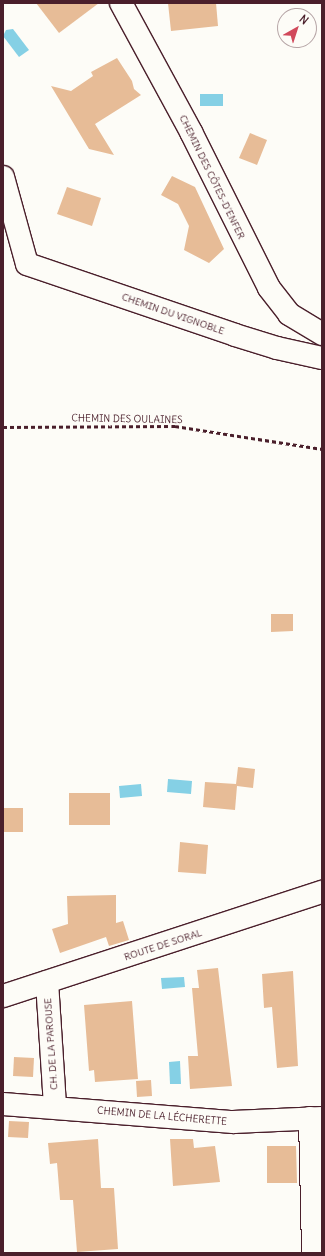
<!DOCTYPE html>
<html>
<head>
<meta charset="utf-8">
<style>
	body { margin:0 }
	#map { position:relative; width:325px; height:1256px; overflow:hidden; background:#fdfcf7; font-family:Delius,sans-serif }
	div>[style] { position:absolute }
	.water>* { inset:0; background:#85d0e5 }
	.building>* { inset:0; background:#e7bc97 }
	.path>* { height:2.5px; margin-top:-1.25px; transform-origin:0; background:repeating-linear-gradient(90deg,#4a1f2b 0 4px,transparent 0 7px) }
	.roads { filter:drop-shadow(1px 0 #4a1f2b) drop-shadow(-1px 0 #4a1f2b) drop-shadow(0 1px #4a1f2b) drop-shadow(0 -1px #4a1f2b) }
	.minor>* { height:22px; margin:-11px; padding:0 11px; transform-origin:11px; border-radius:11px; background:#fdfcf7 }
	span { translate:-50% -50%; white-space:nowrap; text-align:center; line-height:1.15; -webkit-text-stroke:4px #fdfcf7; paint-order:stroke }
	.street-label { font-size:10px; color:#4a1f2b }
	.frame { position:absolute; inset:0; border:4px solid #4a1f2b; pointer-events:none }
	.north { position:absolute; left:277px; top:8px; width:40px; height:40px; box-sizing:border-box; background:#fdfcf7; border:1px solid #b5a4a5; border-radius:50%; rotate:39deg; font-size:11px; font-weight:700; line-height:16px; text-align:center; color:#4a1f2b }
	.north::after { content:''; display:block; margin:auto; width:14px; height:18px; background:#d1495b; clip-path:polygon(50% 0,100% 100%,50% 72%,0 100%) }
</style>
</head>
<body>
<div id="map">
	<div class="water">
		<div style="clip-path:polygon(13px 29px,29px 50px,19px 57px,3px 36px,6px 30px)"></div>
		<div style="clip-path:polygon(200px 94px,223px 94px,223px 106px,200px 106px)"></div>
		<div style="clip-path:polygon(168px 779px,192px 781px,191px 794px,167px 792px)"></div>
		<div style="clip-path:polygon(141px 784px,142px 796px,120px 798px,119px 786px)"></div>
		<div style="clip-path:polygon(184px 977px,185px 987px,162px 989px,161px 978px)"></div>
		<div style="clip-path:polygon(180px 1061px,181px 1084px,170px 1084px,169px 1062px)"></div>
	</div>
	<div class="building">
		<div style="clip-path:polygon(36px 3px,99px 3px,59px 33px)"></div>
		<div style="clip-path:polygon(168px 3px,216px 3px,218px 26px,171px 31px)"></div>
		<div style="clip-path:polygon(117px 58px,132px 81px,134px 89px,141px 95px,95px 124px,114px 155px,89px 149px,51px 86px,71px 91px,93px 76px,91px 72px)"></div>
		<div style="clip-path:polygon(250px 133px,267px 140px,257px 165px,239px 158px)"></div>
		<div style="clip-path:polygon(172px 176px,195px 187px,224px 249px,209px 263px,184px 250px,189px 226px,178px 204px,161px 195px)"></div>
		<div style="clip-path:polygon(67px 187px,101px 198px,92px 226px,57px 214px)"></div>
		<div style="clip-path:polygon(271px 614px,293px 614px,293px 631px,271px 632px)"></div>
		<div style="clip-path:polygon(238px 767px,255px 769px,253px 788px,237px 786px,235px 810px,203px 807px,205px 782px,236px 784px)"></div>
		<div style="clip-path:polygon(69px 793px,110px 793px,110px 825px,69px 825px)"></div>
		<div style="clip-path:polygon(3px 808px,23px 808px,23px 832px,3px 832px)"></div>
		<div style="clip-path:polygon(180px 842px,208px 845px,206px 874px,178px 872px)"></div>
		<div style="clip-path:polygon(116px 895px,116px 923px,123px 921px,129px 940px,109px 946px,106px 937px,60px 953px,52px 929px,68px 924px,67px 896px)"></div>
		<div style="clip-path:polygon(218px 968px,232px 1086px,190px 1089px,188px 1056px,198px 1056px,192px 988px,199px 988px,197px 970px)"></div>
		<div style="clip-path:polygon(293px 971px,298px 1066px,277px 1068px,272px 1007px,264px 1008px,262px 974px)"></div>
		<div style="clip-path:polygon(132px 1001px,138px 1079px,95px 1082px,94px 1070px,89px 1071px,84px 1005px)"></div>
		<div style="clip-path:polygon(14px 1057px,34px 1058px,33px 1077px,13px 1076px)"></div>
		<div style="clip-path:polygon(151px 1080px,152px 1096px,137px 1097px,136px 1081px)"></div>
		<div style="clip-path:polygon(9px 1121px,29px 1122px,28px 1138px,8px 1137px)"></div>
		<div style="clip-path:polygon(98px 1139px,101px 1188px,114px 1188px,118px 1249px,77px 1252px,73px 1200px,60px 1200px,57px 1163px,50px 1164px,48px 1143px)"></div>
		<div style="clip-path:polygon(170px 1139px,193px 1139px,194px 1148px,215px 1146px,220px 1182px,173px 1186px)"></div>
		<div style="clip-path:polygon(267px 1146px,296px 1146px,297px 1183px,267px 1183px)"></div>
	</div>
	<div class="path">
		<div style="left:3px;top:427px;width:172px;rotate:-0.3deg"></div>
		<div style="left:175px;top:426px;width:149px;rotate:8.9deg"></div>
	</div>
	<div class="roads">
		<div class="minor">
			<div style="left:121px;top:3px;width:147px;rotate:61.5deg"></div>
			<div style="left:191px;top:132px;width:174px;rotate:63.4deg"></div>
			<div style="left:269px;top:288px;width:33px;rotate:52deg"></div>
			<div style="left:289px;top:314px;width:39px;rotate:31deg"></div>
			<div style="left:3px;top:177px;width:90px;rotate:74.6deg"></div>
			<div style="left:27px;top:264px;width:220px;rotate:18.8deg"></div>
			<div style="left:235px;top:335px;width:44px;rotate:17.2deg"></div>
			<div style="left:277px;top:348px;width:46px;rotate:12.5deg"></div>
			<div style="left:47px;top:982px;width:125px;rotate:86.3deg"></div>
			<div style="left:3px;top:996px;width:336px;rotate:-18.1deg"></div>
			<div style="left:3px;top:1104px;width:231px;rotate:4.5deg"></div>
			<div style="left:233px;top:1122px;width:89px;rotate:-2.6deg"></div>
			<div style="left:310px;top:1118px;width:135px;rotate:88.7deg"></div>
		</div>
	</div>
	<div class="street-label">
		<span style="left:212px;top:177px;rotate:64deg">CHEMIN DES CÔTES-D'ENFER</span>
		<span style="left:173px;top:314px;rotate:19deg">CHEMIN DU VIGNOBLE</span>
		<span style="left:127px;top:419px;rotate:1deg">CHEMIN DES OULAINES</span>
		<span style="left:163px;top:945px;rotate:-18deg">ROUTE DE SORAL</span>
		<span style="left:51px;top:1044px;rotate:-94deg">CH. DE LA PAROUSE</span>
		<span style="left:162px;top:1116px;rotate:5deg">CHEMIN DE LA LÉCHERETTE</span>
	</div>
	<div class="frame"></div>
	<div class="north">N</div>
</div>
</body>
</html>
